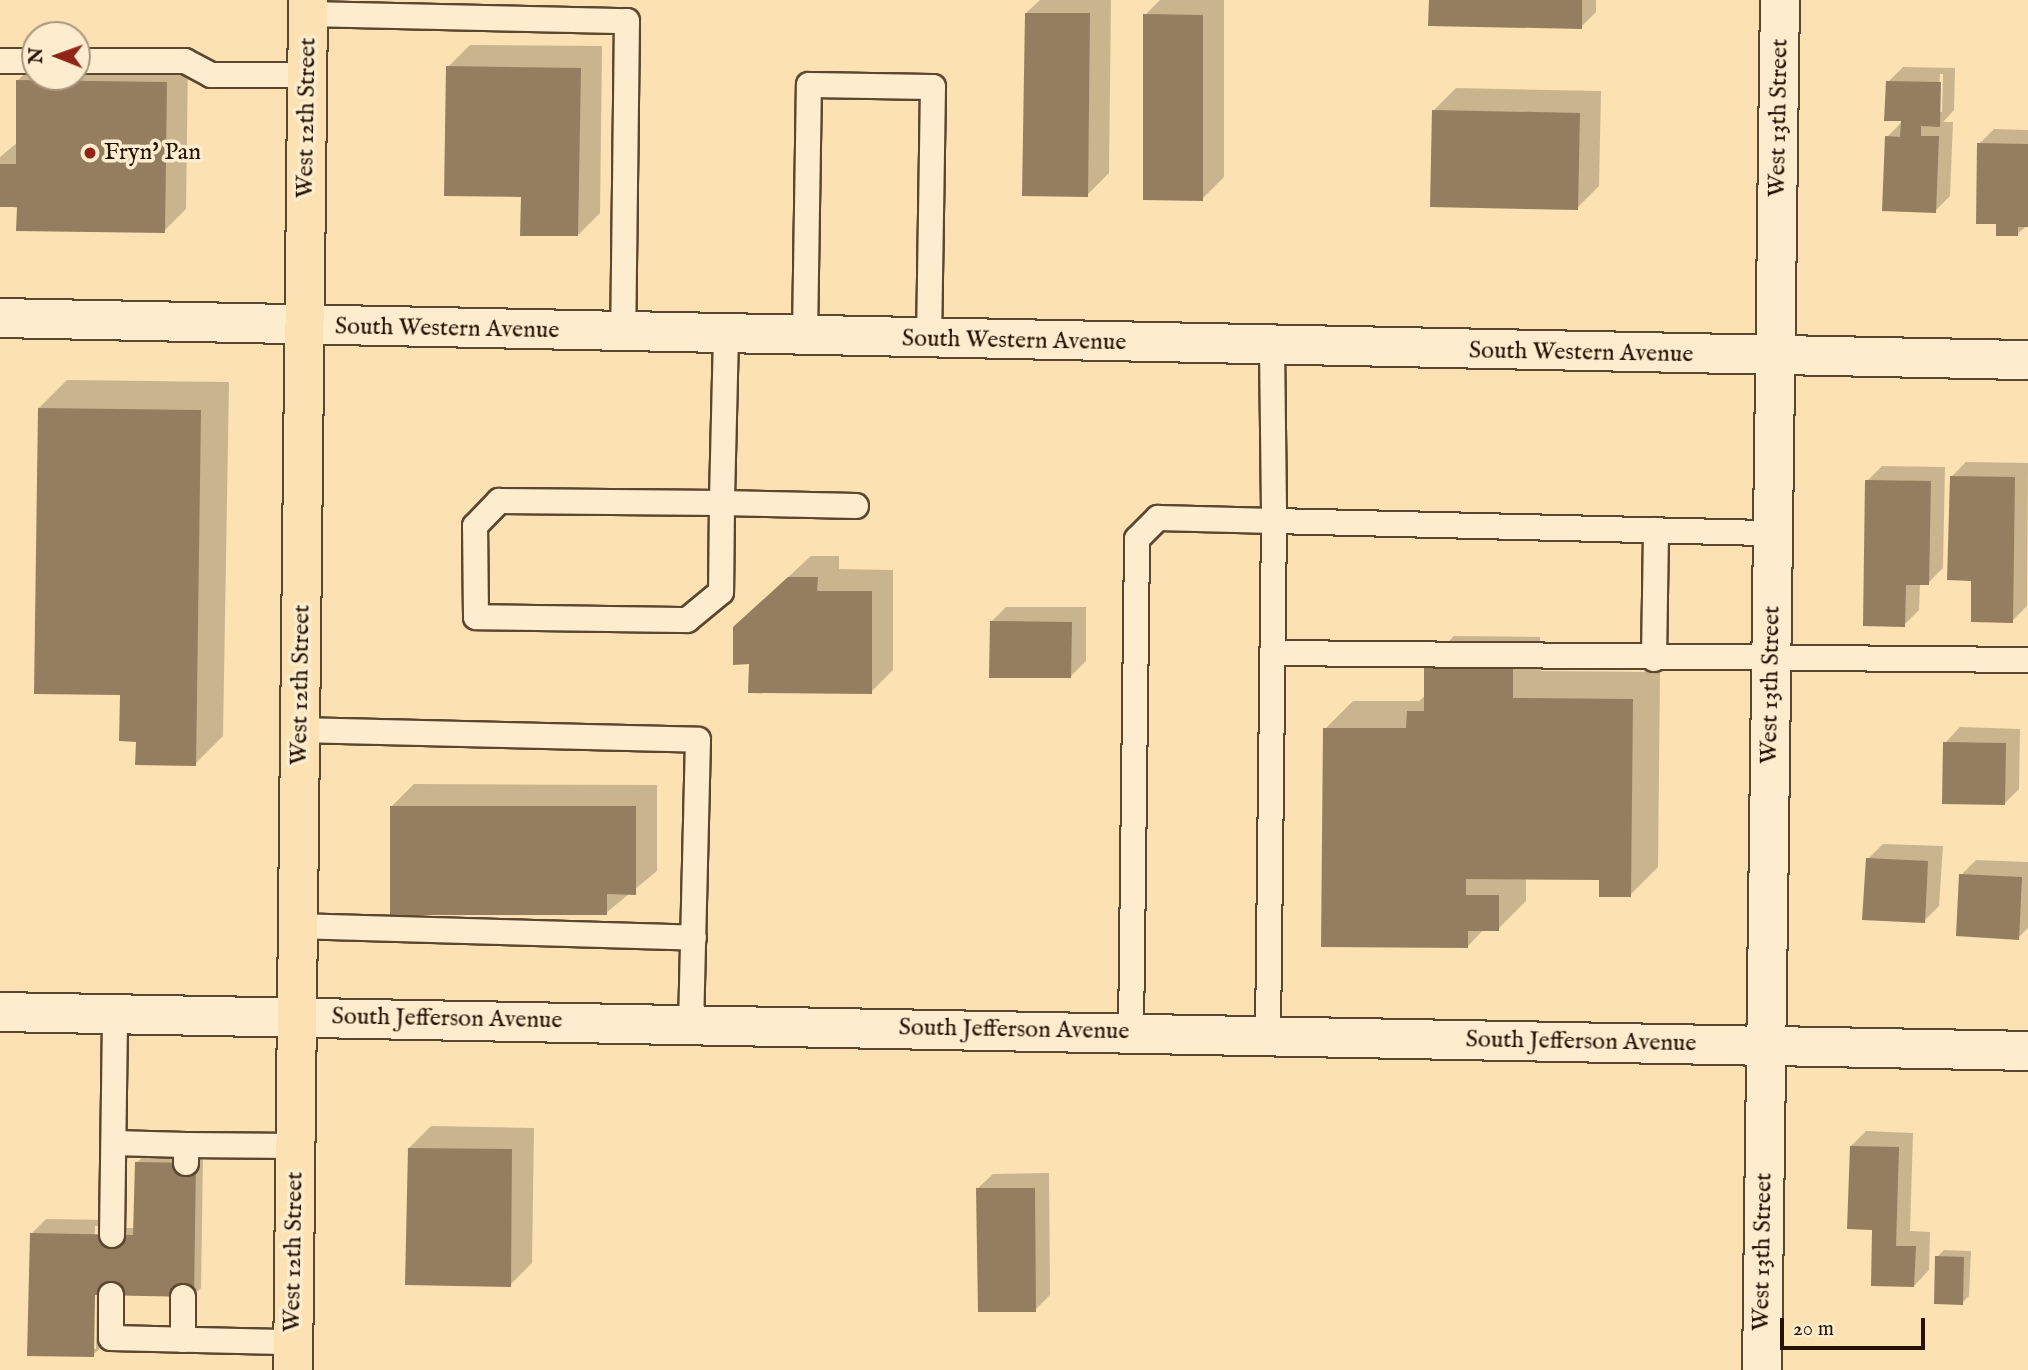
<!DOCTYPE html>
<html>
<head>
<meta charset="utf-8">
<style>
	body { margin:0 }
	#map { position:relative; width:2028px; height:1370px; overflow:hidden; background:#fce2b2; font-family:"IM FELL English",serif }
	div>[style] { position:absolute }
	.shadow>* { inset:0; background:#0003 }
	.building>* { inset:0; background:#957e5f }
	.roads { filter:drop-shadow(2px 0 #5b4630) drop-shadow(-2px 0 #5b4630) drop-shadow(0 2px #5b4630) drop-shadow(0 -2px #5b4630) }
	.service>* { height:24px; margin:-12px; padding:0 12px; transform-origin:12px; border-radius:12px; background:#fdeccd }
	.minor>* { height:38px; margin:-19px; padding:0 19px; transform-origin:19px; border-radius:19px; background:#fdeccd }
	.tertiary>* { height:38px; margin:-19px; padding:0 19px; transform-origin:19px; border-radius:19px; background:#fdeccd }
	.primary>* { height:38px; margin:-19px; padding:0 19px; transform-origin:19px; border-radius:19px; background:#fce2b2 }
	.dots>* { width:19px; height:19px; translate:-50% -50%; box-sizing:border-box; border:4px solid #fdeccd; border-radius:50% }
	span { translate:-50% -50%; white-space:nowrap; text-align:center; line-height:1.15; -webkit-text-stroke:7px #fdeccd; paint-order:stroke }
	.street-label { font-size:24px; color:#251205 }
	.poi-label { font-size:24px; color:#251205 }
	.left { translate:0 -50%; text-align:left }
	.north { position:absolute; left:21px; top:21px; width:70px; height:70px; box-sizing:border-box; background:#fdeccd; border:2px solid #a7957d; border-radius:50%; rotate:271deg; font-size:19px; font-weight:700; line-height:28px; text-align:center; color:#251205 }
	.north::after { content:''; display:block; margin:auto; width:24px; height:32px; background:#8f2418; clip-path:polygon(50% 0,100% 100%,50% 72%,0 100%) }
	.scale { position:absolute; left:1780px; top:1318px; width:145px; height:32px; box-sizing:border-box; border:4px solid #251205; border-top:0; padding-left:9px; font-size:21px; line-height:24px; white-space:nowrap; color:#251205; -webkit-text-stroke:5px #fdeccd; paint-order:stroke }
</style>
</head>
<body>
<div id="map">
	<div class="shadow">
		<div style="clip-path:polygon(1040px 0,1111px 0,1109px 173px,1087px 195px,1026px 13px)"></div>
		<div style="clip-path:polygon(1160px 0,1224px 0,1224px 177px,1202px 199px,1145px 15px)"></div>
		<div style="clip-path:polygon(1431px 0,1596px 0,1596px 12px,1581px 27px)"></div>
		<div style="clip-path:polygon(470px 45px,602px 46px,600px 213px,578px 235px,523px 195px,448px 67px)"></div>
		<div style="clip-path:polygon(77px 59px,188px 61px,186px 209px,164px 231px,0 205px,0 157px,18px 142px,18px 80px,35px 64px,35px 77px,77px 77px)"></div>
		<div style="clip-path:polygon(evenodd,1903px 67px,1955px 68px,1954px 110px,1943px 122px,1953px 122px,1950px 196px,1935px 211px,1887px 137px,1904px 120px,1888px 82px,1903px 67px,1940px 74px,1943px 74px,1942px 112px,1938px 112px,1940px 74px)"></div>
		<div style="clip-path:polygon(1456px 88px,1601px 91px,1599px 186px,1577px 208px,1434px 110px)"></div>
		<div style="clip-path:polygon(1994px 129px,2028px 130px,2028px 225px,2017px 234px,1979px 144px)"></div>
		<div style="clip-path:polygon(67px 380px,229px 382px,223px 736px,195px 764px,122px 694px,39px 408px)"></div>
		<div style="clip-path:polygon(1966px 462px,2028px 463px,2027px 606px,2012px 621px,1973px 579px,1951px 477px)"></div>
		<div style="clip-path:polygon(1882px 466px,1945px 467px,1943px 568px,1928px 583px,1920px 583px,1919px 610px,1904px 625px,1867px 481px)"></div>
		<div style="clip-path:polygon(811px 556px,839px 556px,839px 569px,893px 570px,893px 670px,871px 692px,757px 606px)"></div>
		<div style="clip-path:polygon(1006px 607px,1086px 607px,1086px 661px,1071px 676px,991px 622px)"></div>
		<div style="clip-path:polygon(1454px 636px,1540px 637px,1541px 671px,1660px 672px,1658px 867px,1630px 895px,1601px 879px,1526px 878px,1526px 901px,1498px 929px,1484px 929px,1467px 947px,1325px 729px,1353px 701px,1419px 701px,1426px 695px,1426px 664px)"></div>
		<div style="clip-path:polygon(1960px 727px,2020px 729px,2019px 789px,2004px 804px,1945px 743px)"></div>
		<div style="clip-path:polygon(414px 784px,657px 785px,657px 871px,606px 913px,392px 806px)"></div>
		<div style="clip-path:polygon(1883px 844px,1943px 846px,1939px 906px,1924px 921px,1868px 859px)"></div>
		<div style="clip-path:polygon(1976px 860px,2028px 862px,2028px 928px,2018px 938px,1961px 875px)"></div>
		<div style="clip-path:polygon(431px 1126px,534px 1128px,532px 1263px,510px 1285px,409px 1148px)"></div>
		<div style="clip-path:polygon(1866px 1131px,1913px 1133px,1910px 1231px,1930px 1232px,1929px 1270px,1914px 1286px,1874px 1228px,1851px 1146px)"></div>
		<div style="clip-path:polygon(evenodd,144px 1156px,203px 1157px,201px 1288px,193px 1295px,109px 1294px,108px 1340px,93px 1355px,31px 1234px,46px 1219px,110px 1220px,110px 1228px,135px 1228px,136px 1163px,144px 1156px,95px 1226px,98px 1226px,96px 1349px,92px 1349px,95px 1226px)"></div>
		<div style="clip-path:polygon(1049px 1173px,1050px 1295px,1035px 1310px,977px 1189px,993px 1174px)"></div>
		<div style="clip-path:polygon(1944px 1250px,1971px 1251px,1969px 1296px,1962px 1303px,1937px 1257px)"></div>
	</div>
	<div class="building">
		<div style="clip-path:polygon(1429px 0,1582px 0,1582px 29px,1428px 26px)"></div>
		<div style="clip-path:polygon(1025px 13px,1090px 13px,1088px 197px,1022px 196px)"></div>
		<div style="clip-path:polygon(1143px 14px,1203px 15px,1203px 201px,1143px 200px)"></div>
		<div style="clip-path:polygon(446px 66px,581px 68px,578px 236px,520px 236px,521px 197px,444px 196px)"></div>
		<div style="clip-path:polygon(16px 80px,167px 82px,165px 233px,16px 231px,17px 207px,0 207px,0 164px,16px 164px)"></div>
		<div style="clip-path:polygon(1886px 81px,1941px 82px,1940px 127px,1921px 126px,1921px 136px,1939px 136px,1936px 213px,1882px 211px,1885px 136px,1900px 137px,1901px 121px,1884px 121px)"></div>
		<div style="clip-path:polygon(1432px 110px,1580px 113px,1578px 210px,1430px 207px)"></div>
		<div style="clip-path:polygon(1977px 143px,2028px 144px,2028px 227px,2018px 227px,2018px 236px,1996px 236px,1996px 224px,1976px 224px)"></div>
		<div style="clip-path:polygon(38px 408px,201px 410px,196px 766px,135px 765px,136px 742px,119px 741px,120px 695px,34px 694px)"></div>
		<div style="clip-path:polygon(1950px 476px,2015px 477px,2013px 623px,1971px 622px,1971px 581px,1947px 580px)"></div>
		<div style="clip-path:polygon(1865px 480px,1931px 481px,1929px 585px,1906px 585px,1905px 627px,1863px 626px)"></div>
		<div style="clip-path:polygon(788px 577px,818px 577px,817px 591px,872px 591px,872px 694px,748px 693px,749px 664px,733px 665px,733px 627px)"></div>
		<div style="clip-path:polygon(990px 621px,1072px 622px,1071px 678px,989px 678px)"></div>
		<div style="clip-path:polygon(1424px 663px,1513px 664px,1513px 698px,1633px 699px,1631px 897px,1599px 897px,1599px 880px,1466px 879px,1466px 895px,1499px 895px,1499px 931px,1468px 931px,1468px 948px,1321px 947px,1323px 728px,1406px 728px,1407px 711px,1424px 711px)"></div>
		<div style="clip-path:polygon(1943px 742px,2006px 743px,2005px 805px,1942px 804px)"></div>
		<div style="clip-path:polygon(390px 806px,636px 806px,636px 895px,607px 894px,607px 915px,390px 915px)"></div>
		<div style="clip-path:polygon(1866px 858px,1928px 861px,1925px 923px,1862px 920px)"></div>
		<div style="clip-path:polygon(1959px 874px,2022px 877px,2019px 940px,1956px 936px)"></div>
		<div style="clip-path:polygon(1850px 1146px,1899px 1147px,1896px 1246px,1916px 1246px,1914px 1287px,1871px 1286px,1872px 1230px,1847px 1229px)"></div>
		<div style="clip-path:polygon(408px 1148px,512px 1149px,511px 1287px,405px 1285px)"></div>
		<div style="clip-path:polygon(135px 1162px,196px 1163px,194px 1297px,95px 1295px,94px 1357px,27px 1356px,30px 1233px,133px 1235px)"></div>
		<div style="clip-path:polygon(976px 1188px,1035px 1188px,1036px 1312px,978px 1312px)"></div>
		<div style="clip-path:polygon(1935px 1256px,1964px 1257px,1963px 1305px,1934px 1304px)"></div>
	</div>
	<div class="roads">
		<div class="service">
			<div style="left:308px;top:14px;width:319px;rotate:1.3deg"></div>
			<div style="left:627px;top:21px;width:312px;rotate:90.7deg"></div>
			<div style="left:0;top:61px;width:35px"></div>
			<div style="left:77px;top:61px;width:108px"></div>
			<div style="left:185px;top:61px;width:30px;rotate:28deg"></div>
			<div style="left:211px;top:75px;width:97px"></div>
			<div style="left:726px;top:335px;width:168px;rotate:91.4deg"></div>
			<div style="left:722px;top:503px;width:89px;rotate:90.6deg"></div>
			<div style="left:721px;top:592px;width:44px;rotate:140.5deg"></div>
			<div style="left:687px;top:620px;width:211px;rotate:-179.2deg"></div>
			<div style="left:476px;top:617px;width:91px;rotate:-90.6deg"></div>
			<div style="left:475px;top:526px;width:35px;rotate:-46deg"></div>
			<div style="left:499px;top:501px;width:223px;rotate:0.5deg"></div>
			<div style="left:722px;top:503px;width:134px;rotate:1.3deg"></div>
			<div style="left:805px;top:336px;width:251px;rotate:-89.1deg"></div>
			<div style="left:809px;top:85px;width:124px;rotate:0.9deg"></div>
			<div style="left:933px;top:87px;width:252px;rotate:90.9deg"></div>
			<div style="left:1272px;top:346px;width:175px;rotate:89.3deg"></div>
			<div style="left:1274px;top:521px;width:499px;rotate:1.4deg"></div>
			<div style="left:1272px;top:653px;width:756px;rotate:0.53deg"></div>
			<div style="left:1654px;top:659px;width:129px;rotate:-89.1deg"></div>
			<div style="left:300px;top:730px;width:398px;rotate:1.4deg"></div>
			<div style="left:698px;top:740px;width:284px;rotate:91.4deg"></div>
			<div style="left:298px;top:926px;width:396px;rotate:1.7deg"></div>
			<div style="left:1131px;top:1033px;width:494px;rotate:-89.3deg"></div>
			<div style="left:1137px;top:539px;width:30px;rotate:-45deg"></div>
			<div style="left:1158px;top:518px;width:116px;rotate:1.5deg"></div>
			<div style="left:1274px;top:521px;width:515px;rotate:90.67deg"></div>
			<div style="left:114px;top:1143px;width:72px;rotate:1.6deg"></div>
			<div style="left:186px;top:1145px;width:18px;rotate:90deg"></div>
			<div style="left:186px;top:1145px;width:109px;rotate:0.5deg"></div>
			<div style="left:112px;top:1235px;width:221px;rotate:-89.2deg"></div>
			<div style="left:111px;top:1295px;width:43px;rotate:90deg"></div>
			<div style="left:111px;top:1338px;width:182px;rotate:1.3deg"></div>
			<div style="left:183px;top:1297px;width:43px;rotate:90deg"></div>
		</div>
		<div class="minor">
			<div style="left:0;top:1012px;width:2028px;rotate:1.1deg"></div>
			<div style="left:1762px;top:1370px;width:1370px;rotate:-89.25deg"></div>
		</div>
		<div class="tertiary">
			<div style="left:0;top:318px;width:2028px;rotate:1.19deg"></div>
		</div>
		<div class="primary">
			<div style="left:293px;top:1370px;width:1370px;rotate:-89.37deg"></div>
		</div>
	</div>
	<div class="dots">
		<div style="left:90px;top:153px;background:#8f2418"></div>
	</div>
	<div class="street-label">
		<span style="left:307px;top:118px;rotate:-89deg">West 12th Street</span>
		<span style="left:1779px;top:118px;rotate:-89deg">West 13th Street</span>
		<span style="left:447px;top:329px;rotate:1deg">South Western Avenue</span>
		<span style="left:1014px;top:341px;rotate:1deg">South Western Avenue</span>
		<span style="left:1581px;top:353px;rotate:1deg">South Western Avenue</span>
		<span style="left:301px;top:685px;rotate:-89deg">West 12th Street</span>
		<span style="left:1771px;top:685px;rotate:-89deg">West 13th Street</span>
		<span style="left:447px;top:1019px;rotate:1deg">South Jefferson Avenue</span>
		<span style="left:1014px;top:1030px;rotate:1deg">South Jefferson Avenue</span>
		<span style="left:1581px;top:1042px;rotate:1deg">South Jefferson Avenue</span>
		<span style="left:294px;top:1252px;rotate:-89deg">West 12th Street</span>
		<span style="left:1763px;top:1252px;rotate:-89deg">West 13th Street</span>
	</div>
	<div class="poi-label">
		<span class="left" style="left:104px;top:153px">Fryn' Pan</span>
	</div>
	<div class="north">N</div>
	<div class="scale">20 m</div>
</div>
</body>
</html>
